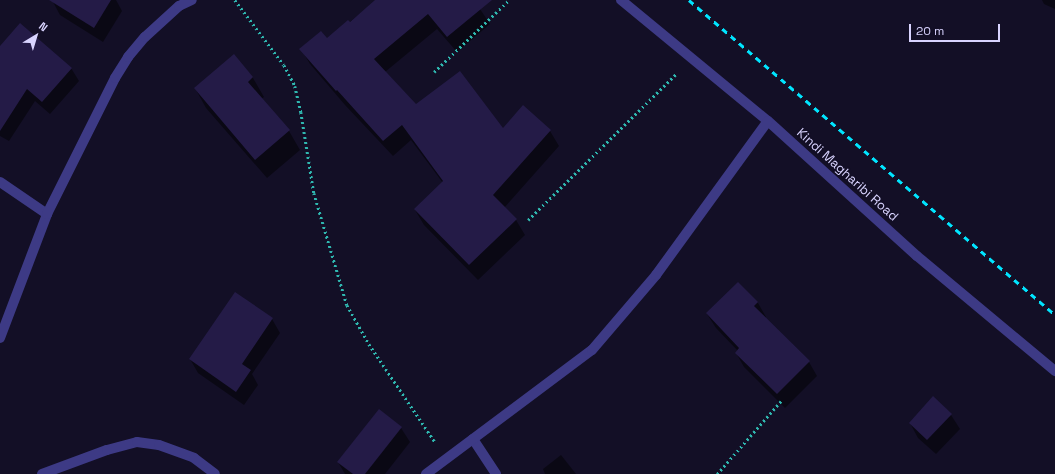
<!DOCTYPE html>
<html>
<head>
<meta charset="utf-8">
<style>
	body { margin:0 }
	#map { position:relative; width:1055px; height:474px; overflow:hidden; background:#130f26; font-family:"Space Grotesk",sans-serif }
	div>[style] { position:absolute }
	.shadow>* { inset:0; background:#0007 }
	.building>* { inset:0; background:#241b47 }
	.path>* { height:2.5px; margin-top:-1.25px; transform-origin:0; background:repeating-linear-gradient(90deg,#2fb8b0 0 2px,transparent 0 5px) }
	.minor>* { height:10px; margin:-5px; padding:0 5px; transform-origin:5px; border-radius:5px; background:#3d3a85 }
	.rail>* { height:3px; margin-top:-1.5px; transform-origin:0; background:repeating-linear-gradient(90deg,#00e5ff 0 6px,transparent 0 11px) }
	span { translate:-50% -50%; white-space:nowrap; text-align:center; line-height:1.15; -webkit-text-stroke:3px #130f26; paint-order:stroke }
	.street-label { font-size:13px; color:#d9d4ff }
	.north { position:absolute; left:16px; top:16px; width:40px; height:40px; -webkit-text-stroke:3px #130f26; paint-order:stroke; rotate:38deg; font-size:11px; font-weight:700; line-height:16px; text-align:center; color:#d9d4ff }
	.north::after { content:''; display:block; margin:auto; width:14px; height:18px; background:#d9d4ff; clip-path:polygon(50% 0,100% 100%,50% 72%,0 100%) }
	.scale { position:absolute; left:909px; top:24px; width:91px; height:18px; box-sizing:border-box; border:2px solid #d9d4ff; border-top:0; padding-left:5px; font-size:12px; line-height:14px; white-space:nowrap; color:#d9d4ff; -webkit-text-stroke:3px #130f26; paint-order:stroke }
</style>
</head>
<body>
<div id="map">
	<div class="shadow">
		<div style="clip-path:polygon(52px 0,116px 0,122px 11px,103px 42px,60px 15px)"></div>
		<div style="clip-path:polygon(377px 0,474px 0,490px 24px,457px 52px,437px 29px,385px 72px,416px 105px,503px 129px,523px 106px,550px 131px,559px 146px,504px 208px,516px 220px,525px 235px,478px 280px,424px 225px,415px 210px,443px 183px,411px 140px,393px 156px,345px 105px,310px 64px,301px 49px,327px 40px)"></div>
		<div style="clip-path:polygon(1042px 0,1055px 0,1055px 9px,1044px 4px)"></div>
		<div style="clip-path:polygon(0 47px,71px 68px,79px 81px,50px 114px,35px 101px,9px 141px,0 136px)"></div>
		<div style="clip-path:polygon(234px 55px,253px 78px,264px 97px,261px 99px,289px 131px,300px 150px,267px 178px,206px 108px,195px 88px)"></div>
		<div style="clip-path:polygon(738px 283px,758px 303px,766px 317px,765px 318px,809px 362px,817px 376px,785px 408px,744px 367px,736px 353px,738px 351px,716px 328px,707px 314px)"></div>
		<div style="clip-path:polygon(235px 294px,272px 319px,280px 333px,252px 374px,258px 385px,244px 405px,198px 373px,190px 359px)"></div>
		<div style="clip-path:polygon(951px 415px,960px 429px,936px 454px,918px 438px,910px 423px)"></div>
		<div style="clip-path:polygon(401px 428px,410px 442px,385px 474px,345px 474px,338px 462px)"></div>
		<div style="clip-path:polygon(561px 455px,576px 474px,545px 474px,543px 469px)"></div>
	</div>
	<div class="building">
		<div style="clip-path:polygon(49px 0,111px 0,94px 28px)"></div>
		<div style="clip-path:polygon(375px 0,492px 0,447px 37px,428px 14px,374px 59px,416px 104px,460px 71px,503px 128px,523px 105px,551px 130px,493px 195px,517px 219px,469px 265px,414px 209px,443px 181px,402px 125px,383px 141px,337px 90px,336px 91px,299px 49px,321px 31px,327px 38px,348px 20px,350px 22px)"></div>
		<div style="clip-path:polygon(20px 23px,72px 68px,42px 102px,27px 89px,0 131px,0 46px)"></div>
		<div style="clip-path:polygon(234px 54px,253px 77px,248px 82px,290px 130px,255px 160px,194px 88px)"></div>
		<div style="clip-path:polygon(738px 282px,758px 302px,754px 306px,810px 361px,777px 394px,735px 353px,739px 348px,706px 313px)"></div>
		<div style="clip-path:polygon(235px 292px,273px 318px,242px 364px,251px 370px,236px 392px,189px 359px)"></div>
		<div style="clip-path:polygon(933px 396px,952px 414px,927px 440px,909px 423px)"></div>
		<div style="clip-path:polygon(379px 409px,402px 427px,365px 474px,353px 474px,337px 462px)"></div>
	</div>
	<div class="path">
		<div style="left:235px;top:0;width:81px;rotate:53deg"></div>
		<div style="left:284px;top:65px;width:24px;rotate:62deg"></div>
		<div style="left:295px;top:86px;width:27px;rotate:77deg"></div>
		<div style="left:301px;top:112px;width:82px;rotate:80.9deg"></div>
		<div style="left:314px;top:193px;width:117px;rotate:73.6deg"></div>
		<div style="left:347px;top:305px;width:45px;rotate:60.6deg"></div>
		<div style="left:369px;top:344px;width:118px;rotate:56deg"></div>
		<div style="left:434px;top:72px;width:104px;rotate:-43.8deg"></div>
		<div style="left:528px;top:220px;width:209px;rotate:-44.6deg"></div>
		<div style="left:717px;top:474px;width:97px;rotate:-48.8deg"></div>
	</div>
	<div class="minor">
		<div style="left:621px;top:0;width:190px;rotate:39.5deg"></div>
		<div style="left:768px;top:121px;width:201px;rotate:42.2deg"></div>
		<div style="left:917px;top:256px;width:180px;rotate:39.8deg"></div>
		<div style="left:0;top:182px;width:57px;rotate:34.2deg"></div>
		<div style="left:0;top:338px;width:133px;rotate:-69.2deg"></div>
		<div style="left:47px;top:214px;width:152px;rotate:-63.4deg"></div>
		<div style="left:115px;top:78px;width:25px;rotate:-58deg"></div>
		<div style="left:128px;top:57px;width:26px;rotate:-50deg"></div>
		<div style="left:145px;top:37px;width:46px;rotate:-42.4deg"></div>
		<div style="left:179px;top:6px;width:14px;rotate:-25deg"></div>
		<div style="left:473px;top:439px;width:42px;rotate:56.7deg"></div>
		<div style="left:42px;top:474px;width:69px;rotate:-20.3deg"></div>
		<div style="left:107px;top:450px;width:31px;rotate:-15deg"></div>
		<div style="left:137px;top:442px;width:22px;rotate:8deg"></div>
		<div style="left:159px;top:445px;width:37px;rotate:20deg"></div>
		<div style="left:194px;top:458px;width:26px;rotate:37deg"></div>
		<div style="left:426px;top:474px;width:207px;rotate:-36.8deg"></div>
		<div style="left:592px;top:350px;width:99px;rotate:-49.5deg"></div>
		<div style="left:656px;top:275px;width:190px;rotate:-54deg"></div>
	</div>
	<div class="rail">
		<div style="left:689px;top:0;width:483px;rotate:40.7deg"></div>
	</div>
	<div class="street-label">
		<span style="left:847px;top:175px;rotate:42deg">Kindi Magharibi Road</span>
	</div>
	<div class="north">N</div>
	<div class="scale">20 m</div>
</div>
</body>
</html>
